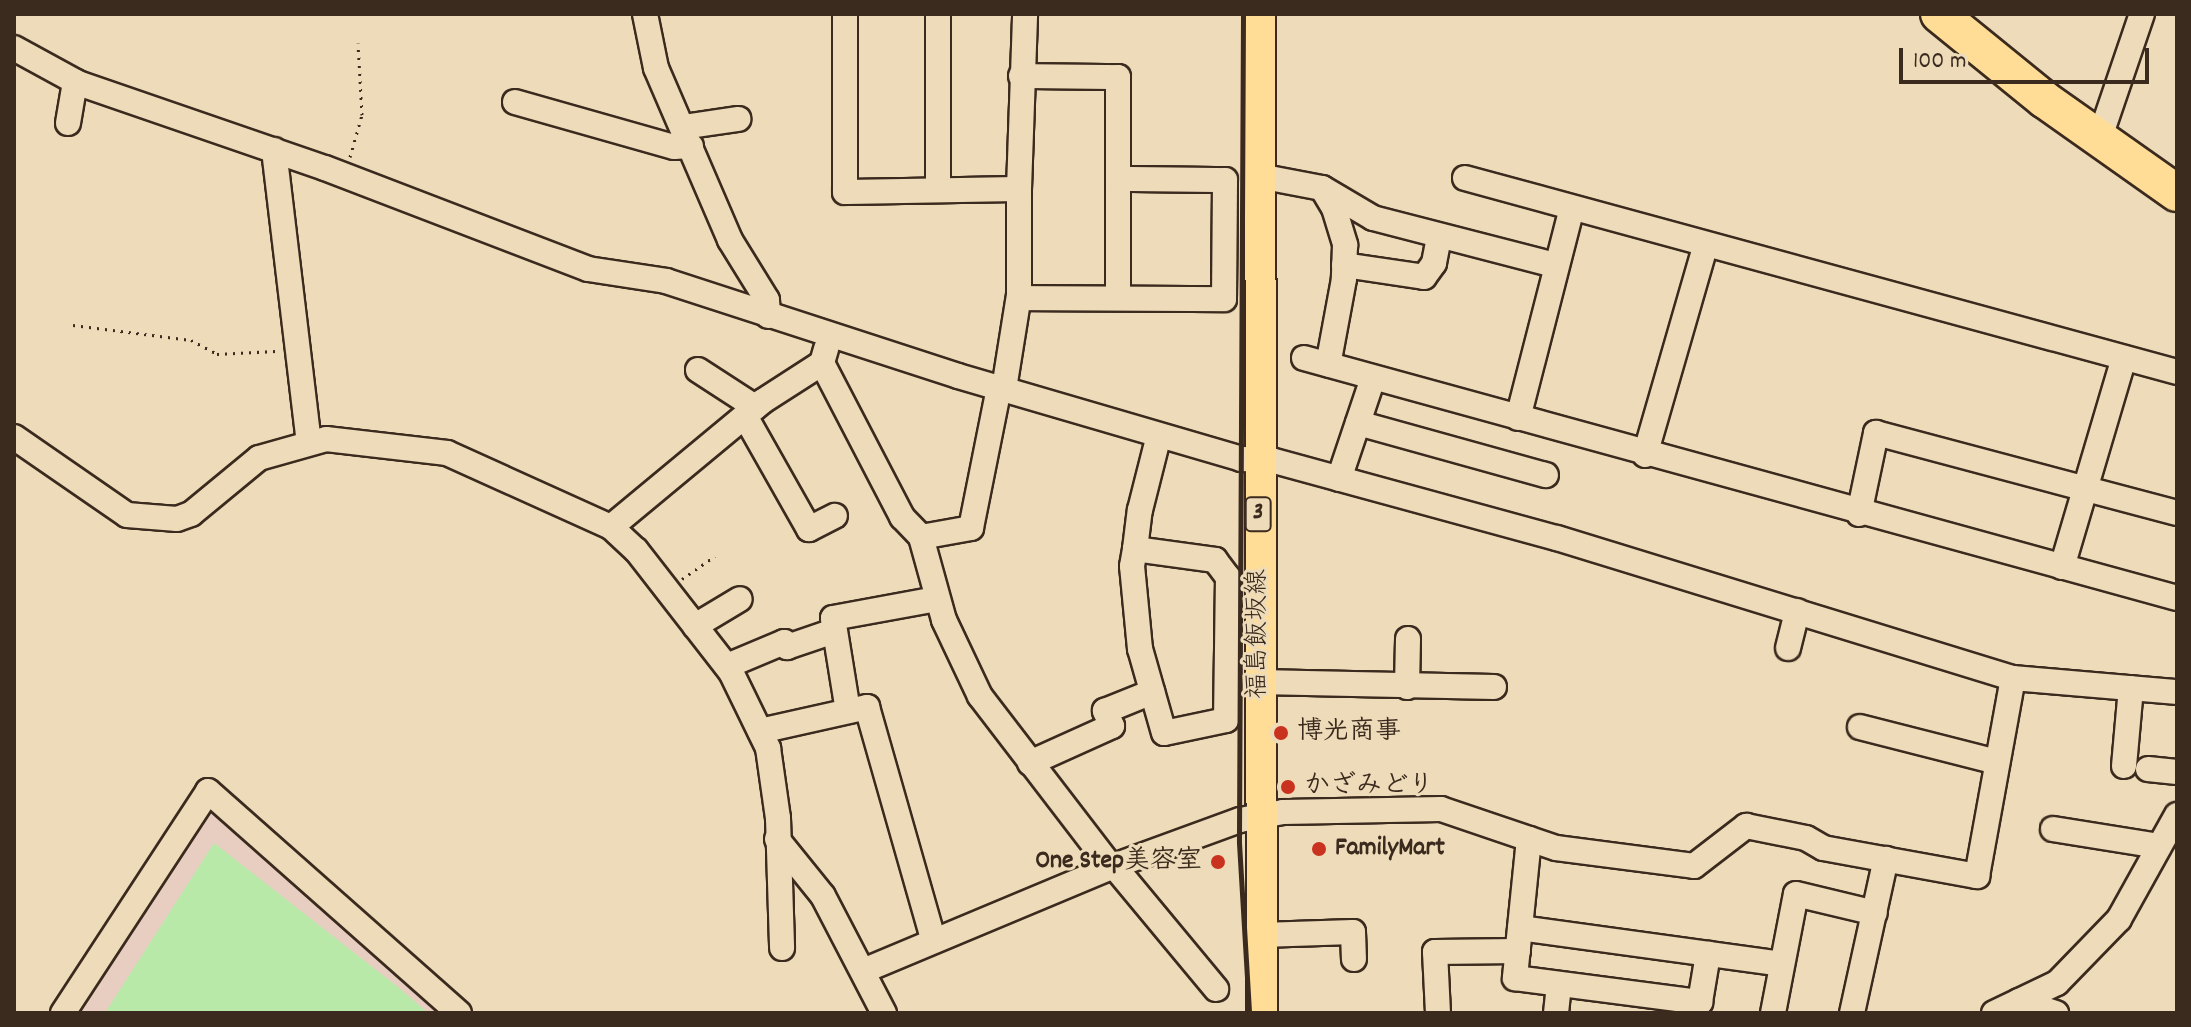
<!DOCTYPE html>
<html>
<head>
<meta charset="utf-8">
<style>
	body { margin:0 }
	#map { position:relative; width:2191px; height:1027px; overflow:hidden; background:#eedbb9; font-family:Dekko,"Klee One",sans-serif }
	div>[style] { position:absolute }
	.built>* { inset:0; background:#e7cec1 }
	.green>* { inset:0; background:#b8e9a9 }
	.path>* { height:3px; margin-top:-1.5px; transform-origin:0; background:repeating-linear-gradient(90deg,#3b2a1e 0 2px,transparent 0 8px) }
	.roads { filter:drop-shadow(2px 0 #3b2a1e) drop-shadow(-2px 0 #3b2a1e) drop-shadow(0 2px #3b2a1e) drop-shadow(0 -2px #3b2a1e) }
	.minor>* { height:24px; margin:-12px; padding:0 12px; transform-origin:12px; border-radius:12px; background:#eedbb9 }
	.major>* { height:30px; margin:-15px; padding:0 15px; transform-origin:15px; border-radius:15px; background:#ffdd96 }
	.highway>* { height:36px; margin:-18px; padding:0 18px; transform-origin:18px; border-radius:18px; background:#ffdd96 }
	.rail>* { height:5px; margin:-2.5px; padding:0 2.5px; transform-origin:2.5px; border-radius:2.5px; background:#3b2a1e }
	.dots>* { width:22px; height:22px; translate:-50% -50%; box-sizing:border-box; border:4px solid #eedbb9; border-radius:50% }
	span { translate:-50% -50%; white-space:nowrap; text-align:center; line-height:1.15; -webkit-text-stroke:6px #eedbb9; paint-order:stroke }
	.shield-label span { padding:2px 6px; background:#eedbb9; border:2px solid; border-radius:6px; -webkit-text-stroke-width:0 }
	.shield-label { font-size:24px; color:#3b2a1e; font-weight:700 }
	.street-label { font-size:26px; color:#3b2a1e }
	.poi-label { font-size:26px; color:#3b2a1e; font-weight:700 }
	.left { translate:0 -50%; text-align:left }
	.right { translate:-100% -50%; text-align:right }
	.frame { position:absolute; inset:0; border:16px solid #3b2a1e; pointer-events:none }
	.scale { position:absolute; left:1899px; top:48px; width:250px; height:36px; box-sizing:border-box; border:4px solid #3b2a1e; border-top:0; padding-left:10px; font-size:24px; line-height:28px; white-space:nowrap; color:#3b2a1e; -webkit-text-stroke:6px #eedbb9; paint-order:stroke }
</style>
</head>
<body>
<div id="map">
	<div class="built">
		<div style="clip-path:polygon(215px 809px,449px 1013px,71px 1013px,204px 812px)"></div>
	</div>
	<div class="green">
		<div style="clip-path:polygon(214px 843px,398px 987px,428px 1013px,105px 1013px)"></div>
	</div>
	<div class="path">
		<div style="left:350px;top:157px;width:44px;rotate:-74.1deg"></div>
		<div style="left:362px;top:115px;width:72px;rotate:-93.2deg"></div>
		<div style="left:73px;top:325px;width:119px;rotate:7.2deg"></div>
		<div style="left:191px;top:340px;width:30px;rotate:28deg"></div>
		<div style="left:217px;top:354px;width:59px;rotate:-2.9deg"></div>
		<div style="left:682px;top:579px;width:40px;rotate:-34.9deg"></div>
	</div>
	<div class="roads">
		<div class="minor">
			<div style="left:645px;top:14px;width:55px;rotate:78.5deg"></div>
			<div style="left:656px;top:68px;width:187px;rotate:66.7deg"></div>
			<div style="left:730px;top:240px;width:70px;rotate:58.3deg"></div>
			<div style="left:767px;top:300px;width:16px;rotate:86deg"></div>
			<div style="left:845px;top:14px;width:178px;rotate:90deg"></div>
			<div style="left:845px;top:192px;width:174px;rotate:-1deg"></div>
			<div style="left:1019px;top:189px;width:106px;rotate:90deg"></div>
			<div style="left:1019px;top:295px;width:95px;rotate:99.1deg"></div>
			<div style="left:14px;top:48px;width:73px;rotate:28.7deg"></div>
			<div style="left:78px;top:83px;width:261px;rotate:19deg"></div>
			<div style="left:325px;top:168px;width:282px;rotate:21deg"></div>
			<div style="left:588px;top:269px;width:79px;rotate:8.7deg"></div>
			<div style="left:666px;top:281px;width:307px;rotate:18deg"></div>
			<div style="left:958px;top:376px;width:295px;rotate:16.3deg"></div>
			<div style="left:1241px;top:459px;width:30px;rotate:2deg"></div>
			<div style="left:1271px;top:460px;width:296px;rotate:15.3deg"></div>
			<div style="left:1557px;top:538px;width:477px;rotate:17.1deg"></div>
			<div style="left:2013px;top:678px;width:165px;rotate:4.9deg"></div>
			<div style="left:1021px;top:76px;width:97px;rotate:0.6deg"></div>
			<div style="left:1118px;top:77px;width:221px;rotate:90deg"></div>
			<div style="left:515px;top:102px;width:165px;rotate:15.8deg"></div>
			<div style="left:674px;top:147px;width:17px;rotate:-3deg"></div>
			<div style="left:68px;top:123px;width:42px;rotate:-80.3deg"></div>
			<div style="left:683px;top:127px;width:56px;rotate:-8.3deg"></div>
			<div style="left:2099px;top:140px;width:133px;rotate:-71.2deg"></div>
			<div style="left:274px;top:150px;width:295px;rotate:83.2deg"></div>
			<div style="left:1259px;top:176px;width:64px;rotate:10.8deg"></div>
			<div style="left:1322px;top:188px;width:23px;rotate:59deg"></div>
			<div style="left:1334px;top:208px;width:39px;rotate:73deg"></div>
			<div style="left:1345px;top:245px;width:34px;rotate:92deg"></div>
			<div style="left:1344px;top:279px;width:87px;rotate:100.5deg"></div>
			<div style="left:1465px;top:178px;width:738px;rotate:15.24deg"></div>
			<div style="left:1019px;top:189px;width:175px;rotate:-88deg"></div>
			<div style="left:1324px;top:189px;width:57px;rotate:30.6deg"></div>
			<div style="left:1373px;top:218px;width:188px;rotate:14.5deg"></div>
			<div style="left:938px;top:190px;width:176px;rotate:-90deg"></div>
			<div style="left:1344px;top:265px;width:81px;rotate:8.5deg"></div>
			<div style="left:1424px;top:277px;width:17px;rotate:-54deg"></div>
			<div style="left:1434px;top:263px;width:26px;rotate:-79deg"></div>
			<div style="left:1019px;top:298px;width:205px;rotate:0.3deg"></div>
			<div style="left:1224px;top:299px;width:119px;rotate:-89.5deg"></div>
			<div style="left:1225px;top:180px;width:103px;rotate:-179.4deg"></div>
			<div style="left:1304px;top:358px;width:905px;rotate:15.37deg"></div>
			<div style="left:822px;top:363px;width:174px;rotate:62.5deg"></div>
			<div style="left:902px;top:517px;width:28px;rotate:46deg"></div>
			<div style="left:921px;top:537px;width:86px;rotate:74.5deg"></div>
			<div style="left:944px;top:620px;width:84px;rotate:64.7deg"></div>
			<div style="left:980px;top:696px;width:215px;rotate:52.5deg"></div>
			<div style="left:698px;top:370px;width:68px;rotate:33deg"></div>
			<div style="left:745px;top:416px;width:130px;rotate:60.5deg"></div>
			<div style="left:809px;top:529px;width:29px;rotate:-27deg"></div>
			<div style="left:1518px;top:418px;width:217px;rotate:-75.6deg"></div>
			<div style="left:1358px;top:423px;width:195px;rotate:15.5deg"></div>
			<div style="left:14px;top:437px;width:137px;rotate:34.6deg"></div>
			<div style="left:127px;top:515px;width:50px;rotate:4.6deg"></div>
			<div style="left:177px;top:519px;width:15px;rotate:-20deg"></div>
			<div style="left:191px;top:514px;width:88px;rotate:-39.5deg"></div>
			<div style="left:259px;top:458px;width:70px;rotate:-15.8deg"></div>
			<div style="left:326px;top:439px;width:122px;rotate:6.6deg"></div>
			<div style="left:447px;top:453px;width:180px;rotate:24.3deg"></div>
			<div style="left:611px;top:527px;width:34px;rotate:43deg"></div>
			<div style="left:636px;top:550px;width:155px;rotate:52.1deg"></div>
			<div style="left:731px;top:672px;width:85px;rotate:64deg"></div>
			<div style="left:768px;top:748px;width:71px;rotate:81.9deg"></div>
			<div style="left:778px;top:818px;width:130px;rotate:88.2deg"></div>
			<div style="left:1645px;top:455px;width:216px;rotate:-73.9deg"></div>
			<div style="left:1339px;top:479px;width:107px;rotate:-71.4deg"></div>
			<div style="left:1859px;top:514px;width:83px;rotate:-78.1deg"></div>
			<div style="left:1876px;top:433px;width:311px;rotate:14.9deg"></div>
			<div style="left:611px;top:527px;width:197px;rotate:-39.7deg"></div>
			<div style="left:763px;top:401px;width:70px;rotate:-32.8deg"></div>
			<div style="left:822px;top:363px;width:15px;rotate:-74deg"></div>
			<div style="left:921px;top:537px;width:51px;rotate:-10.2deg"></div>
			<div style="left:971px;top:528px;width:143px;rotate:-78.7deg"></div>
			<div style="left:1135px;top:549px;width:81px;rotate:7.8deg"></div>
			<div style="left:1215px;top:560px;width:21px;rotate:53deg"></div>
			<div style="left:1228px;top:577px;width:143px;rotate:90.8deg"></div>
			<div style="left:1226px;top:720px;width:63px;rotate:168.2deg"></div>
			<div style="left:1164px;top:733px;width:87px;rotate:-105.9deg"></div>
			<div style="left:1140px;top:649px;width:83px;rotate:-95.5deg"></div>
			<div style="left:1132px;top:566px;width:17px;rotate:-80deg"></div>
			<div style="left:1135px;top:549px;width:39px;rotate:-83deg"></div>
			<div style="left:1140px;top:510px;width:77px;rotate:-75.8deg"></div>
			<div style="left:2062px;top:567px;width:218px;rotate:-73.5deg"></div>
			<div style="left:695px;top:626px;width:52px;rotate:-31deg"></div>
			<div style="left:1788px;top:648px;width:38px;rotate:-76deg"></div>
			<div style="left:727px;top:666px;width:62px;rotate:-22.8deg"></div>
			<div style="left:784px;top:642px;width:6px;rotate:59deg"></div>
			<div style="left:787px;top:647px;width:50px;rotate:-18.8deg"></div>
			<div style="left:1259px;top:682px;width:235px;rotate:1.2deg"></div>
			<div style="left:1407px;top:687px;width:48px;rotate:-88.8deg"></div>
			<div style="left:848px;top:711px;width:94px;rotate:-99.2deg"></div>
			<div style="left:833px;top:618px;width:106px;rotate:-10.4deg"></div>
			<div style="left:1860px;top:727px;width:141px;rotate:14.3deg"></div>
			<div style="left:760px;top:731px;width:110px;rotate:-12.6deg"></div>
			<div style="left:867px;top:707px;width:240px;rotate:74.1deg"></div>
			<div style="left:1030px;top:763px;width:90px;rotate:-24.3deg"></div>
			<div style="left:1112px;top:726px;width:17px;rotate:-115deg"></div>
			<div style="left:1105px;top:711px;width:51px;rotate:-22deg"></div>
			<div style="left:2124px;top:766px;width:78px;rotate:-84.9deg"></div>
			<div style="left:2148px;top:769px;width:29px;rotate:6deg"></div>
			<div style="left:2053px;top:829px;width:107px;rotate:9.1deg"></div>
			<div style="left:777px;top:839px;width:73px;rotate:51.1deg"></div>
			<div style="left:823px;top:896px;width:132px;rotate:62.5deg"></div>
			<div style="left:1529px;top:839px;width:140px;rotate:95.8deg"></div>
			<div style="left:1515px;top:978px;width:187px;rotate:7.4deg"></div>
			<div style="left:1700px;top:1002px;width:49px;rotate:-80.5deg"></div>
			<div style="left:1114px;top:866px;width:160px;rotate:50.3deg"></div>
			<div style="left:1520px;top:928px;width:264px;rotate:7.8deg"></div>
			<div style="left:1261px;top:935px;width:92px;rotate:-1.9deg"></div>
			<div style="left:1353px;top:932px;width:27px;rotate:88deg"></div>
			<div style="left:863px;top:971px;width:272px;rotate:-22.7deg"></div>
			<div style="left:1114px;top:866px;width:134px;rotate:-20.1deg"></div>
			<div style="left:1240px;top:820px;width:44px;rotate:-10.5deg"></div>
			<div style="left:1283px;top:812px;width:158px;rotate:-1.1deg"></div>
			<div style="left:1441px;top:809px;width:121px;rotate:18.7deg"></div>
			<div style="left:1556px;top:848px;width:139px;rotate:7.4deg"></div>
			<div style="left:1694px;top:866px;width:66px;rotate:-37.6deg"></div>
			<div style="left:1746px;top:826px;width:61px;rotate:11.3deg"></div>
			<div style="left:1806px;top:838px;width:20px;rotate:30deg"></div>
			<div style="left:1823px;top:848px;width:157px;rotate:10.3deg"></div>
			<div style="left:1977px;top:876px;width:201px;rotate:-79.7deg"></div>
			<div style="left:2019px;top:1001px;width:39px;rotate:18deg"></div>
			<div style="left:63px;top:1013px;width:265px;rotate:-56.8deg"></div>
			<div style="left:208px;top:791px;width:335px;rotate:41.5deg"></div>
			<div style="left:1438px;top:1013px;width:61px;rotate:-92.8deg"></div>
			<div style="left:1435px;top:952px;width:83px;rotate:-0.7deg"></div>
			<div style="left:1556px;top:1013px;width:29px;rotate:-84deg"></div>
			<div style="left:1773px;top:1013px;width:121px;rotate:-79.1deg"></div>
			<div style="left:1796px;top:894px;width:81px;rotate:13.5deg"></div>
			<div style="left:1852px;top:1013px;width:158px;rotate:-77.6deg"></div>
			<div style="left:1994px;top:1013px;width:70px;rotate:-25.5deg"></div>
			<div style="left:2057px;top:983px;width:89px;rotate:-45.9deg"></div>
			<div style="left:2119px;top:919px;width:119px;rotate:-60.9deg"></div>
		</div>
		<div class="major">
			<div style="left:1260px;top:14px;width:999px;rotate:89.89deg"></div>
		</div>
		<div class="highway">
			<div style="left:1939px;top:14px;width:136px;rotate:39.1deg"></div>
			<div style="left:2045px;top:100px;width:161px;rotate:35.2deg"></div>
		</div>
	</div>
	<div class="rail">
		<div style="left:1243px;top:14px;width:829px;rotate:90.28deg"></div>
		<div style="left:1239px;top:843px;width:170px;rotate:86.6deg"></div>
	</div>
	<div class="dots">
		<div style="left:1281px;top:733px;background:#c8321e"></div>
		<div style="left:1288px;top:787px;background:#c8321e"></div>
		<div style="left:1319px;top:849px;background:#c8321e"></div>
		<div style="left:1218px;top:862px;background:#c8321e"></div>
	</div>
	<div class="shield-label">
		<span style="left:1258px;top:514px">3</span>
	</div>
	<div class="street-label">
		<span style="left:1259px;top:634px;rotate:-90deg">福島飯坂線</span>
	</div>
	<div class="poi-label">
		<span class="left" style="left:1297px;top:733px">博光商事</span>
		<span class="left" style="left:1304px;top:787px">かざみどり</span>
		<span class="left" style="left:1335px;top:849px">FamilyMart</span>
		<span class="right" style="left:1202px;top:862px">One Step美容室</span>
	</div>
	<div class="frame"></div>
	<div class="scale">100 m</div>
</div>
</body>
</html>
